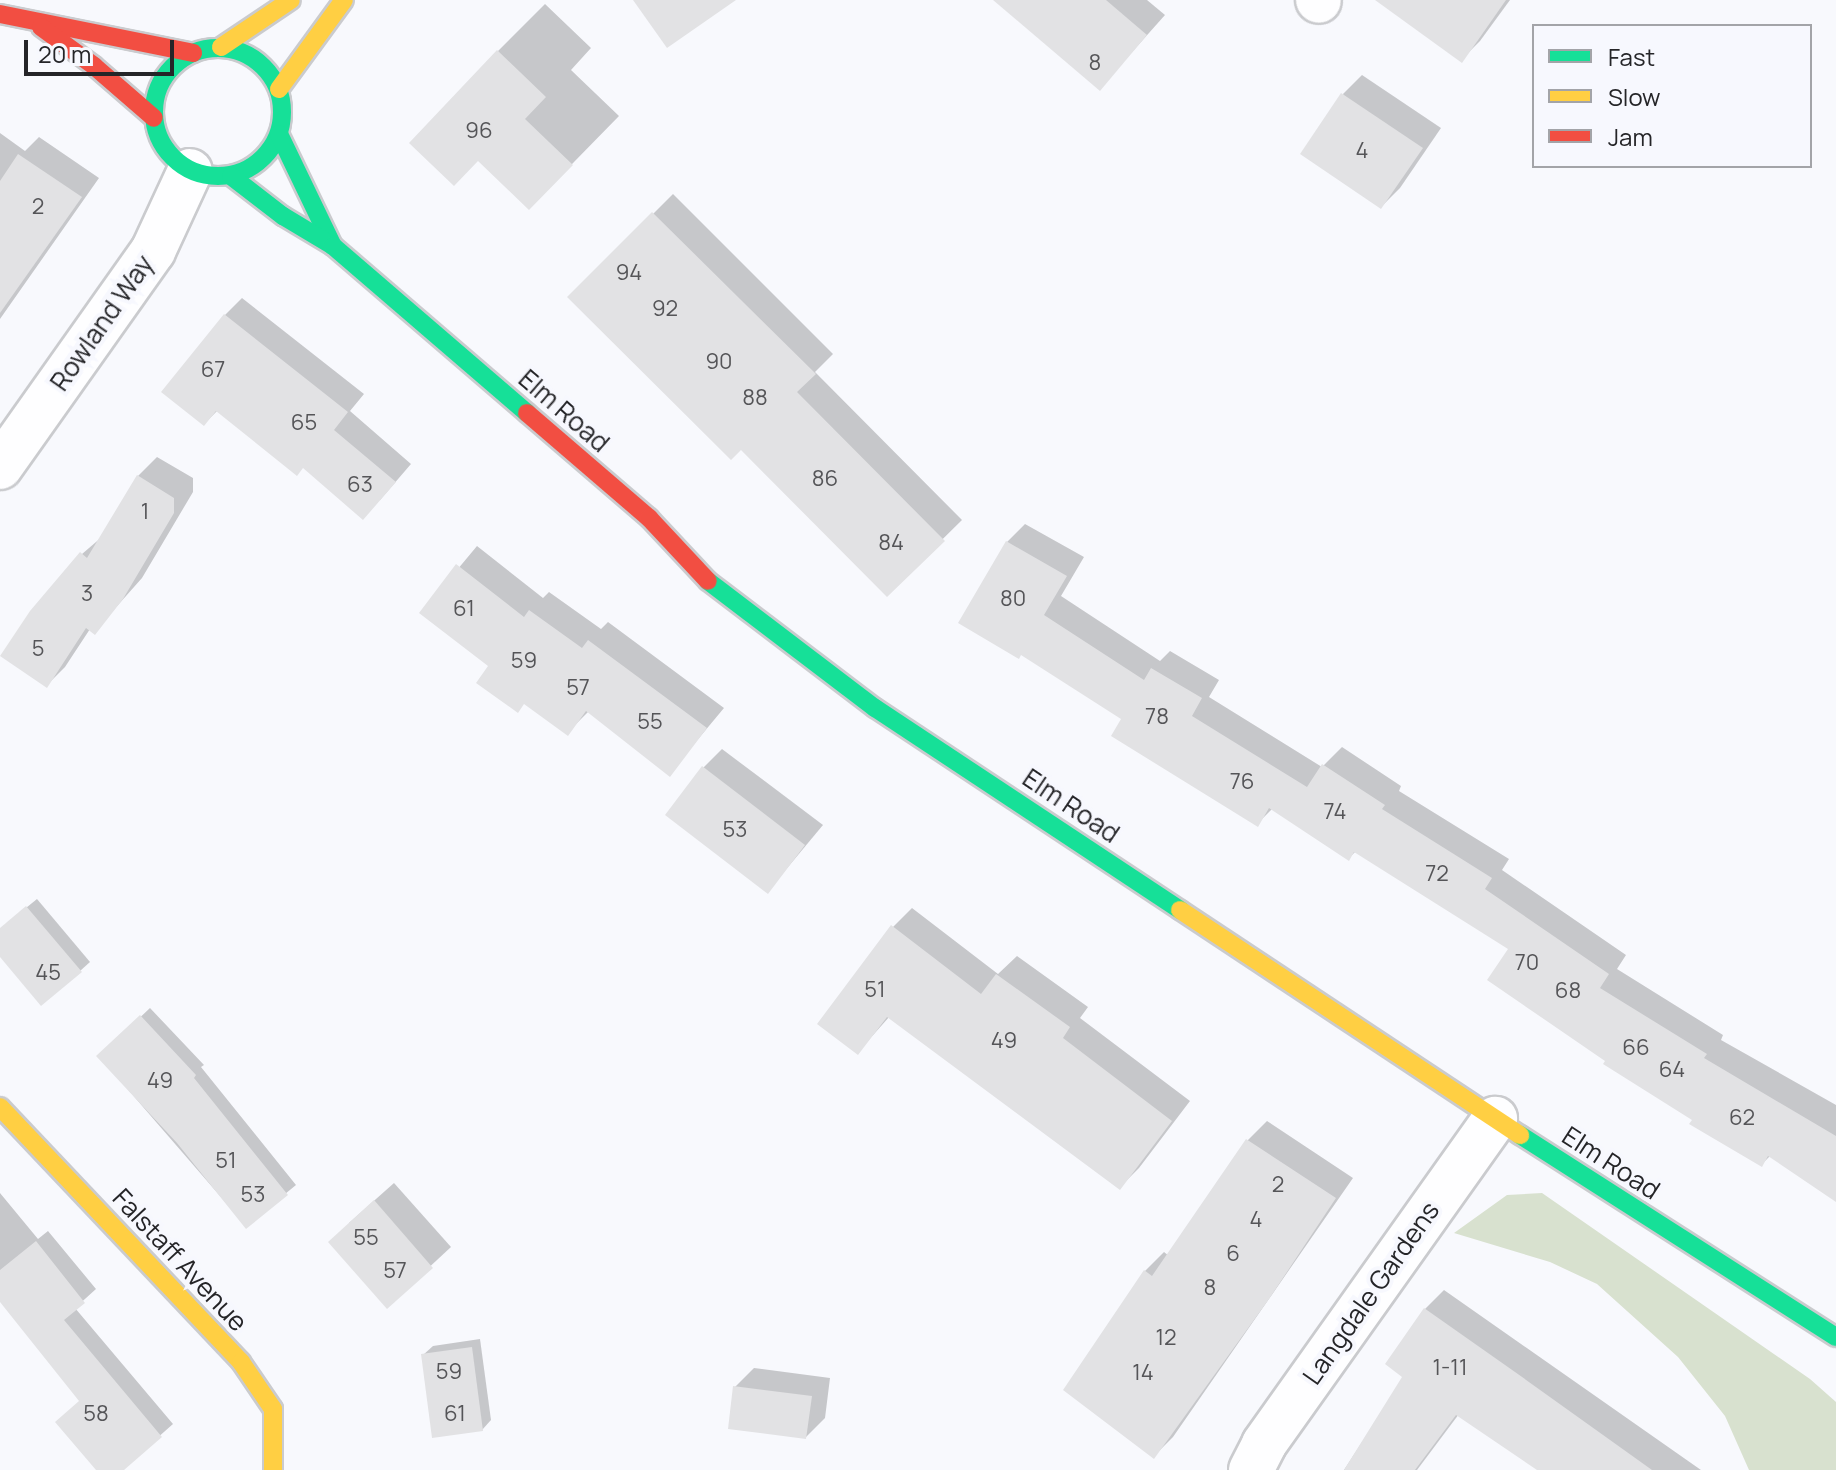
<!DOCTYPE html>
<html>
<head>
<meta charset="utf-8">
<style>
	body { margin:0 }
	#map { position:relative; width:1836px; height:1470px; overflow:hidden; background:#f8f9fd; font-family:Manrope,sans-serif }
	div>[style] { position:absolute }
	.green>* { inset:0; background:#d8e1cf }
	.shadow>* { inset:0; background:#0003 }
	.building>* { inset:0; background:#e2e2e4 }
	.roads { filter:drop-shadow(2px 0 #cacbce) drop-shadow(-2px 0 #cacbce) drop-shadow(0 2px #cacbce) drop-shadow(0 -2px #cacbce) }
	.street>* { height:44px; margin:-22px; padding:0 22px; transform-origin:22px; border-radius:22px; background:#fefeff }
	.fast>* { height:18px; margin:-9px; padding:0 9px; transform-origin:9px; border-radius:9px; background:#16e098 }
	.fast>.ring { margin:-9px; padding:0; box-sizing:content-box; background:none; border:18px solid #16e098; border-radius:50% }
	.slow>* { height:18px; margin:-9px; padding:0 9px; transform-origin:9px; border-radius:9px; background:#ffcf43 }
	.jam>* { height:18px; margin:-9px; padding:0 9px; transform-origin:9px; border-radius:9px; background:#f24e42 }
	span { translate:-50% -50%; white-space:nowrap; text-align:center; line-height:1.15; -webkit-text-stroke:8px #f7f8fe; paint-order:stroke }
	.number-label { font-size:22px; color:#555558 }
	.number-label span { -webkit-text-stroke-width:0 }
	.street-label { font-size:26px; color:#252528 }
	.legend { position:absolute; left:1532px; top:24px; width:280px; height:144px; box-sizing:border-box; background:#f7f8fe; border:2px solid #a3a4a8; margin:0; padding:10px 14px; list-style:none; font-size:24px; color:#252528 }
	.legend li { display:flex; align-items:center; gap:16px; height:40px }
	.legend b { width:40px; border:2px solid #a3a4a8 }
	.scale { position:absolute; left:24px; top:40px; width:150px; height:36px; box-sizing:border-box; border:4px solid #252528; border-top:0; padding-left:10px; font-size:24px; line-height:28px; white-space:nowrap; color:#252528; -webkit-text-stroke:6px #f7f8fe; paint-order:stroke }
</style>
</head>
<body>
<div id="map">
	<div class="green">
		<div style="clip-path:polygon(1542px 1193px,1810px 1379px,1836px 1402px,1836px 1470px,1749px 1470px,1725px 1416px,1678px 1357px,1597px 1284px,1550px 1262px,1454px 1233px,1507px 1195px)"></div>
	</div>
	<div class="shadow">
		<div style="clip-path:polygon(1026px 0,1147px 0,1165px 15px,1100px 88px)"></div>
		<div style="clip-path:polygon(1402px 0,1510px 0,1480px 41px,1461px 60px)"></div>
		<div style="clip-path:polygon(545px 4px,591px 48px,571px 70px,619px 116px,529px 208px,498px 51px)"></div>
		<div style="clip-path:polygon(1362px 75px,1441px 128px,1400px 188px,1381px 207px,1343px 94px)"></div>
		<div style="clip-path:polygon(0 133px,25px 151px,39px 137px,99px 178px,0 319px)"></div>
		<div style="clip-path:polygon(673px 194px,833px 354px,815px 372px,962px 520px,887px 594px,741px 447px,570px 297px)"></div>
		<div style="clip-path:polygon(242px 298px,364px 394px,350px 411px,411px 464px,380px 500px,304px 466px,218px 410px,204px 424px,225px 315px)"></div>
		<div style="clip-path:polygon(157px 457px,193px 478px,193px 492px,142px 578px,94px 632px,90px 629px,65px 667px,46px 686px,82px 554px,103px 536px,138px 476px)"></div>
		<div style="clip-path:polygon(1025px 524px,1084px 557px,1061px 596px,1160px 661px,1170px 651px,1219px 680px,1209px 697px,1322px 767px,1342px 747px,1401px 786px,1399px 791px,1509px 859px,1502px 870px,1626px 955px,1617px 969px,1723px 1035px,1721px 1040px,1836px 1105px,1836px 1200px,1770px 1156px,1762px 1164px,1608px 1060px,1511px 948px,1356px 851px,1349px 858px,1273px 808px,1257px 824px,1124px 718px,1022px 653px,1007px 542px)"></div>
		<div style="clip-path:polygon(477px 546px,543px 598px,549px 592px,601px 629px,608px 622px,724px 708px,669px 774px,589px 711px,567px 733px,491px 666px,422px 612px)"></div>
		<div style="clip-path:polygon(722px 749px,823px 825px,768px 891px,703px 768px)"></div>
		<div style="clip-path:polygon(37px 899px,90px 962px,80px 971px,0 954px,0 929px)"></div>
		<div style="clip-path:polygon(912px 908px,998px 974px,1017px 956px,1088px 1007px,1080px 1018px,1190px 1101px,1139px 1168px,1120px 1187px,890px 1016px,858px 1052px,893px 927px)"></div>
		<div style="clip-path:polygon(150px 1008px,204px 1065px,201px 1067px,296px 1185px,246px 1226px,99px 1056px)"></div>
		<div style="clip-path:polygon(1267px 1121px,1353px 1178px,1173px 1437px,1154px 1456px,1145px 1271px,1164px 1252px,1169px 1256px,1248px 1140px)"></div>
		<div style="clip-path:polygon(394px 1183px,451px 1247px,395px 1299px,349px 1223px)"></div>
		<div style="clip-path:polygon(0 1193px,38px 1239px,48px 1231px,96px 1289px,75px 1308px,173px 1424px,121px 1470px,99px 1470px,81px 1400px,0 1300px)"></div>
		<div style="clip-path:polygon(1444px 1290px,1701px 1470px,1540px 1470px,1459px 1414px,1417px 1470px,1344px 1470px,1405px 1376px,1425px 1309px)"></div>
		<div style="clip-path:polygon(480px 1339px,491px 1420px,482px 1430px,423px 1355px,433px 1346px)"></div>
		<div style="clip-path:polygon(754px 1368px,830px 1378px,825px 1418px,806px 1437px,735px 1387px)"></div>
	</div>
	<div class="building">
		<div style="clip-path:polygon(633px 0,736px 0,667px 48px)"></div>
		<div style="clip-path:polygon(993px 0,1106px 0,1147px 35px,1100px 91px)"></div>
		<div style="clip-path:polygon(1375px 0,1506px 0,1462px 63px)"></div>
		<div style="clip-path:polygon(497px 50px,546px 97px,525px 119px,573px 165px,529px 210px,478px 161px,454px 186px,409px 143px)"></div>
		<div style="clip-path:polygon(1341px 93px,1423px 148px,1381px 209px,1300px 154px)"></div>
		<div style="clip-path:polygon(18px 154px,82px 197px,0 313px,0 181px)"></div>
		<div style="clip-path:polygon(652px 212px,816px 374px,797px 392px,945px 541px,887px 597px,741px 450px,731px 460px,567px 297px)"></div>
		<div style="clip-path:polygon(224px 314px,348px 412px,334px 430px,396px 482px,363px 520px,303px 468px,297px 476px,216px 411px,204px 426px,161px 392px)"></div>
		<div style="clip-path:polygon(137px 475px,174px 498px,174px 513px,123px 599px,95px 635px,86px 628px,47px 688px,0 656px,30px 611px,80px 552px,87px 558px)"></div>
		<div style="clip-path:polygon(1006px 541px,1067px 576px,1044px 615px,1144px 680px,1151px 668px,1202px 698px,1192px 716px,1307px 787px,1322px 764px,1385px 805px,1382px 809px,1492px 878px,1485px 889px,1609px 974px,1600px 988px,1707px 1054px,1704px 1058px,1836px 1136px,1836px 1202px,1768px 1156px,1762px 1167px,1689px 1124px,1692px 1120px,1603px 1064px,1605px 1061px,1487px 980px,1508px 949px,1354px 852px,1349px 861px,1269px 808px,1258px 827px,1111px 736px,1121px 719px,1021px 655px,1019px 659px,958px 623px)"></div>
		<div style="clip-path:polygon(456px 564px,524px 617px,529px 610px,582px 648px,588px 640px,707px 728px,670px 777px,586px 711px,568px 736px,524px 704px,518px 713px,476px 683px,488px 666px,419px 613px)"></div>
		<div style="clip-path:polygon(702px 766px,805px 845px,768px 894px,665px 815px)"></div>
		<div style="clip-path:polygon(26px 906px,82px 972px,41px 1006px,0 957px,0 928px)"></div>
		<div style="clip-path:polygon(891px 925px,981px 994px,996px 974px,1070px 1027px,1063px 1038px,1172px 1121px,1120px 1190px,887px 1017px,858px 1055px,817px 1024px)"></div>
		<div style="clip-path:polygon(140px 1015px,196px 1075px,194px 1078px,288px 1195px,246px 1229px,177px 1143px,96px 1056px)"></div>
		<div style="clip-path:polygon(1246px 1139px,1336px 1198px,1269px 1299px,1154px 1459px,1063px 1390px,1144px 1270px,1152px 1276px)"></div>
		<div style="clip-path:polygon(374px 1200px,433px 1268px,387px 1309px,328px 1242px)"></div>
		<div style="clip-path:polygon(36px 1241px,85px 1303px,64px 1320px,162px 1437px,124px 1470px,96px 1470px,55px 1422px,79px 1401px,0 1302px,0 1270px)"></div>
		<div style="clip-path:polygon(1424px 1308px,1515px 1372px,1652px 1470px,1537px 1470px,1456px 1415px,1415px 1470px,1344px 1470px,1402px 1377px,1385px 1364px)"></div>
		<div style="clip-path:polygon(472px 1347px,483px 1431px,432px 1438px,421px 1354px)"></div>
		<div style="clip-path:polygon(733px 1386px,812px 1396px,806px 1439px,728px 1429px)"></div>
	</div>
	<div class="roads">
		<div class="street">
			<div style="left:1318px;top:0;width:1px;rotate:45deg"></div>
			<div style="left:0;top:467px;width:265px;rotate:-54.7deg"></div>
			<div style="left:153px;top:251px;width:88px;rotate:-65.2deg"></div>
			<div style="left:1251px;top:1470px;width:29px;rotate:-63deg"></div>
			<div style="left:1264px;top:1444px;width:399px;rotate:-54.6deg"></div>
		</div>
		<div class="fast">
			<div class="ring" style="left:154px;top:48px;width:110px;height:110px"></div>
			<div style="left:279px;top:134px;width:124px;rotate:64.3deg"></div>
			<div style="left:231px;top:176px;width:66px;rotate:37.6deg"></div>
			<div style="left:283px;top:216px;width:58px;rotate:31deg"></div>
			<div style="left:333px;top:246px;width:256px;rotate:40.7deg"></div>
			<div style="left:708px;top:581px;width:210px;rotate:37.3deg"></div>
			<div style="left:875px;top:708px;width:366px;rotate:33.5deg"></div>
			<div style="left:1520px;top:1135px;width:375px;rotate:32.6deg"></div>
		</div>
		<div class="slow">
			<div style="left:221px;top:47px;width:84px;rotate:-33.9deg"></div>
			<div style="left:279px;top:89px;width:110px;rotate:-53.9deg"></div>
			<div style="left:1180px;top:910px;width:408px;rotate:33.5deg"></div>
			<div style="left:0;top:1107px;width:351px;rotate:46.6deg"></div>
			<div style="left:241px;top:1362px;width:57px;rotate:55.8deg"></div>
			<div style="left:273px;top:1409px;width:61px;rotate:90deg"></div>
		</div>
		<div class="jam">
			<div style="left:0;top:14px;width:197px;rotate:11.4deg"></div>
			<div style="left:41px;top:27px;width:66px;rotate:36.3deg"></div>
			<div style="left:94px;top:66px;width:79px;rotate:40.9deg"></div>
			<div style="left:527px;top:413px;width:161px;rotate:40.7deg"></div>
			<div style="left:649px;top:518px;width:86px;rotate:46.9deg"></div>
		</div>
	</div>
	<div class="number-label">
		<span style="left:1095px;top:63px">8</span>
		<span style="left:479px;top:131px">96</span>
		<span style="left:1362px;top:151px">4</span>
		<span style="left:38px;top:207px">2</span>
		<span style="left:629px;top:273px">94</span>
		<span style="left:665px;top:309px">92</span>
		<span style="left:719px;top:362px">90</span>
		<span style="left:213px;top:370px">67</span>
		<span style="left:755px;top:398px">88</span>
		<span style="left:304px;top:423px">65</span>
		<span style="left:825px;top:479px">86</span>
		<span style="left:360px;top:485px">63</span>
		<span style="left:145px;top:512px">1</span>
		<span style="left:891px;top:543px">84</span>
		<span style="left:87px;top:594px">3</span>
		<span style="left:1013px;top:599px">80</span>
		<span style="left:464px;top:609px">61</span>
		<span style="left:38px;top:649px">5</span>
		<span style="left:524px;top:661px">59</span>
		<span style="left:578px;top:688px">57</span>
		<span style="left:1157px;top:717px">78</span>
		<span style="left:650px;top:722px">55</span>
		<span style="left:1242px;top:782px">76</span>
		<span style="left:1335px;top:812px">74</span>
		<span style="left:735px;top:830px">53</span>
		<span style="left:1437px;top:874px">72</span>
		<span style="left:1527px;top:963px">70</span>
		<span style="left:48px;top:973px">45</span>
		<span style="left:875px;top:990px">51</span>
		<span style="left:1568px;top:991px">68</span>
		<span style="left:1004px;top:1041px">49</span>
		<span style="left:1636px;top:1048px">66</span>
		<span style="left:1672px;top:1070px">64</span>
		<span style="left:160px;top:1081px">49</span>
		<span style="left:1742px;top:1118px">62</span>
		<span style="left:226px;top:1161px">51</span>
		<span style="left:1278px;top:1185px">2</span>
		<span style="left:253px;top:1195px">53</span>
		<span style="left:1256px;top:1220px">4</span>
		<span style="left:366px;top:1238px">55</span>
		<span style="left:1233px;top:1254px">6</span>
		<span style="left:395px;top:1271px">57</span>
		<span style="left:1210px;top:1288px">8</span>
		<span style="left:1166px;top:1338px">12</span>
		<span style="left:1450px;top:1368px">1-11</span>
		<span style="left:449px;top:1372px">59</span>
		<span style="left:1143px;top:1373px">14</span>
		<span style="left:96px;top:1414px">58</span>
		<span style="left:455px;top:1414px">61</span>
	</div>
	<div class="street-label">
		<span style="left:102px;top:323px;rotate:-55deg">Rowland Way</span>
		<span style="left:564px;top:411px;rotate:41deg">Elm Road</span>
		<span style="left:1071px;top:806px;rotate:34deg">Elm Road</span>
		<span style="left:1611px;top:1163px;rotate:33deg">Elm Road</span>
		<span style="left:180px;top:1260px;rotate:47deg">Falstaff Avenue</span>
		<span style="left:1371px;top:1293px;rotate:-55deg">Langdale Gardens</span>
	</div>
	<ul class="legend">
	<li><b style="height:10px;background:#16e098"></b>Fast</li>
	<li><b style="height:10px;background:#ffcf43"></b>Slow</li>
	<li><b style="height:10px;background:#f24e42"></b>Jam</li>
	</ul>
	<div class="scale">20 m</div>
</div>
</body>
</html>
